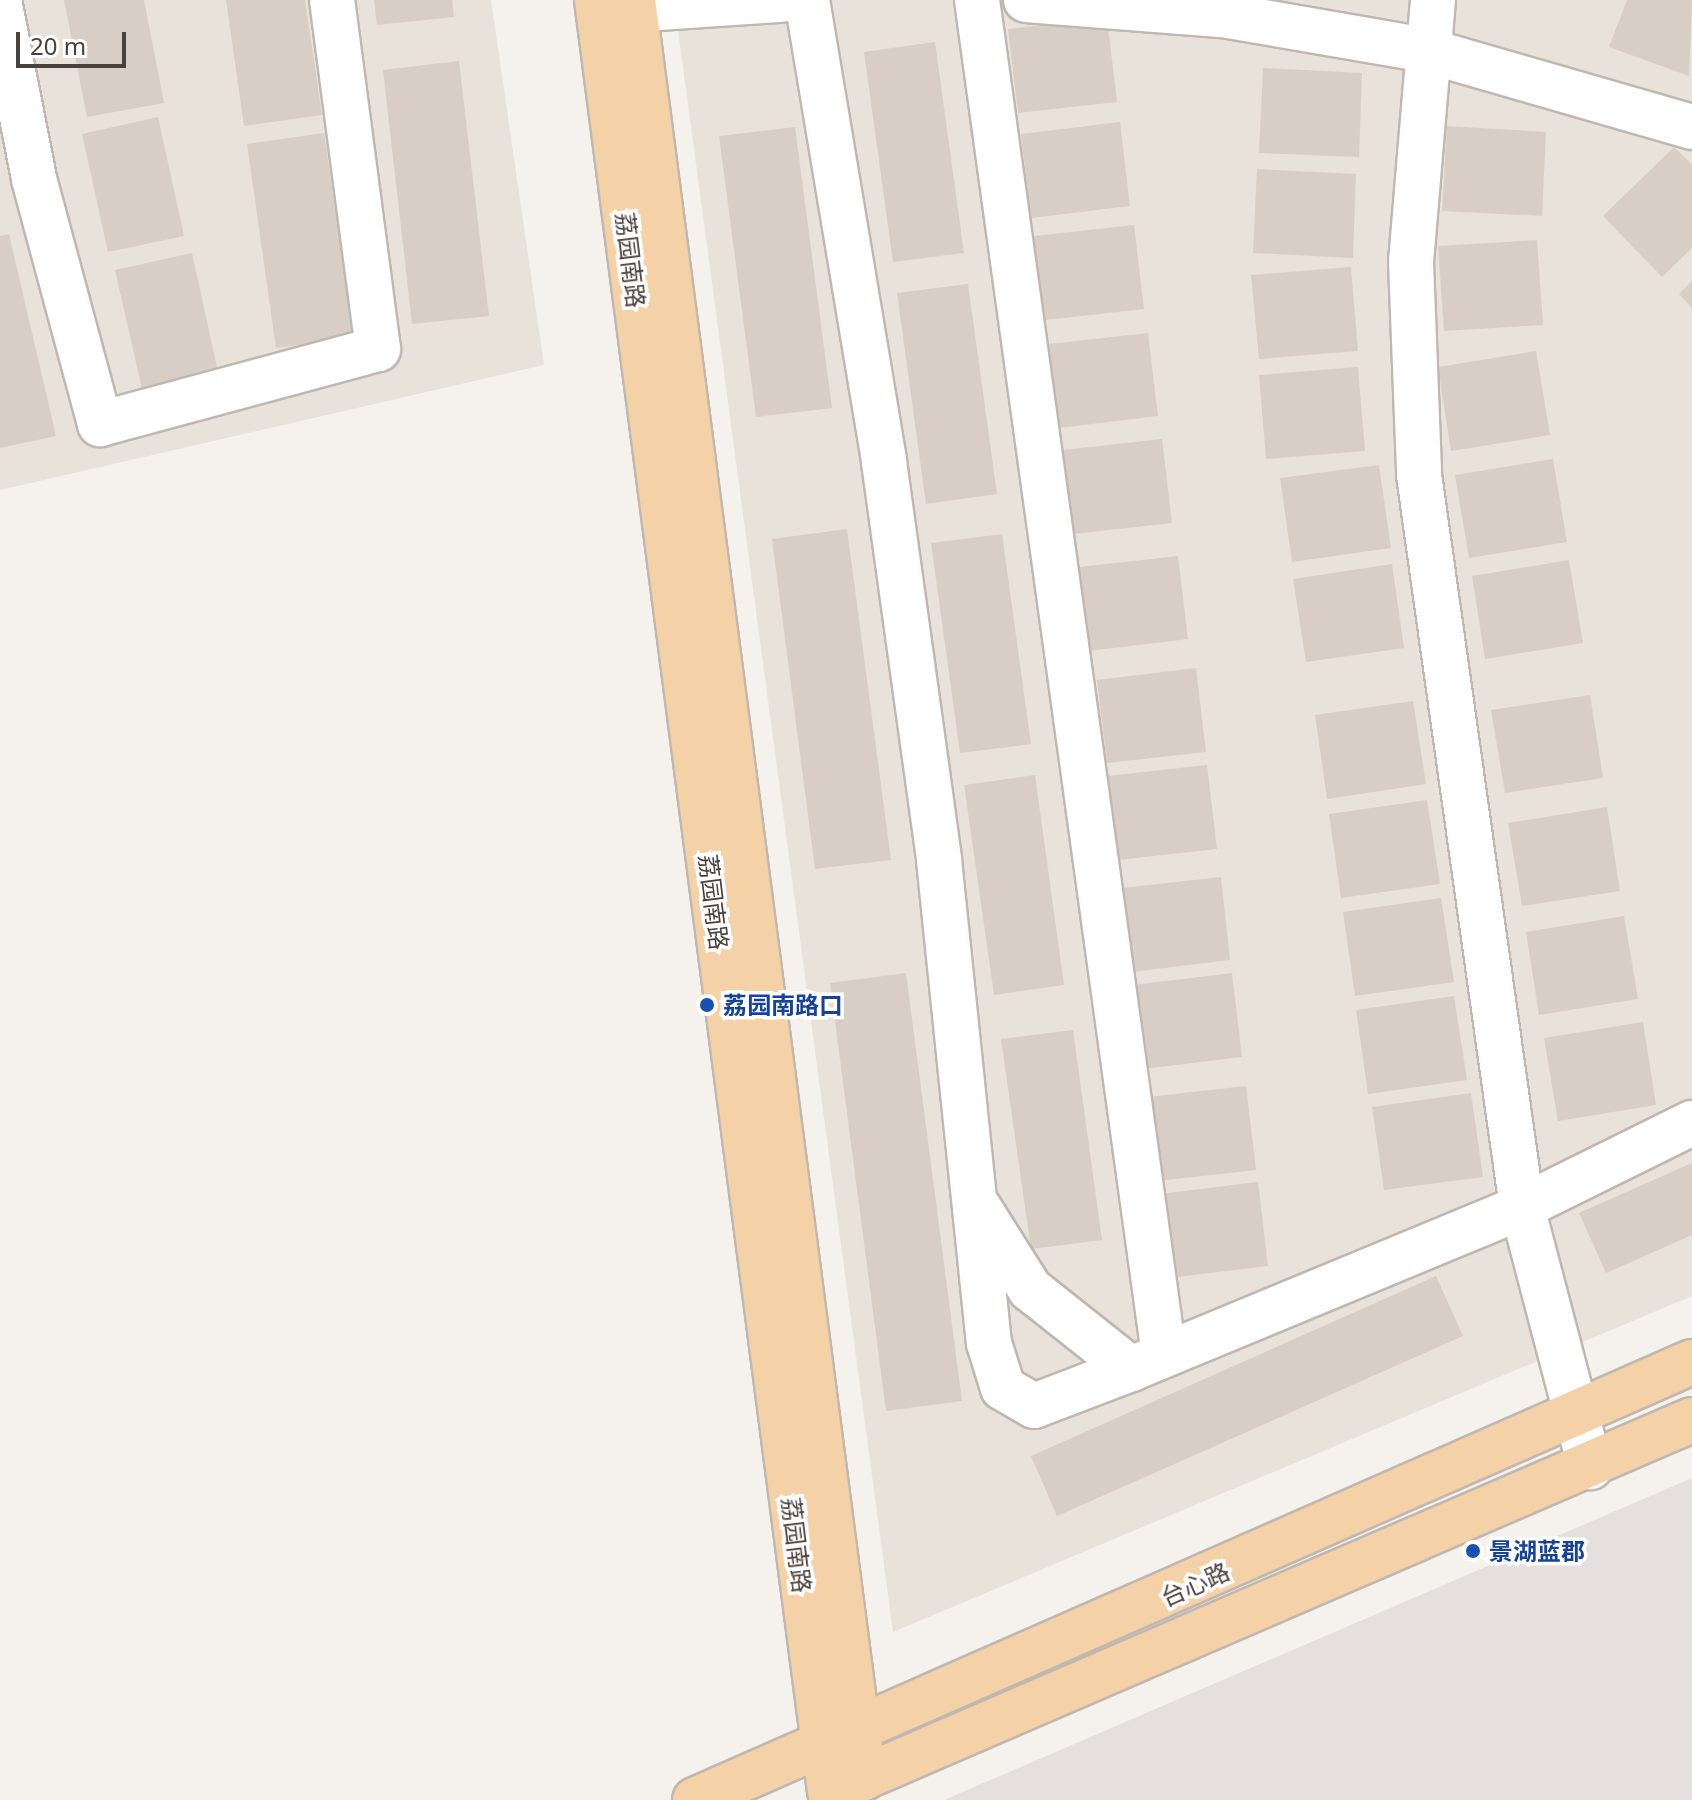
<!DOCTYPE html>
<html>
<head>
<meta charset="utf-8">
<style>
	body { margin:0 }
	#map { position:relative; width:1692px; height:1800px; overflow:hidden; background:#f5f1ed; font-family:"Noto Sans","Noto Sans SC",sans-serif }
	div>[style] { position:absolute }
	.residential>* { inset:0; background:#e8e2db }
	.industrial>* { inset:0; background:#e5e0de }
	.building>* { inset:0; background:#d8cec6 }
	.roads { filter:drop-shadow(2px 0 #bfb7b0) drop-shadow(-2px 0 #bfb7b0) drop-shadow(0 2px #bfb7b0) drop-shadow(0 -2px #bfb7b0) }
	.minor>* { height:44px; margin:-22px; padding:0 22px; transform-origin:22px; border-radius:22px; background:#fff }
	.major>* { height:44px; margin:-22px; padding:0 22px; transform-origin:22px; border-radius:22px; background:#f4d1a6 }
	.dots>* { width:22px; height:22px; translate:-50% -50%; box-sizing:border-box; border:4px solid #fff; border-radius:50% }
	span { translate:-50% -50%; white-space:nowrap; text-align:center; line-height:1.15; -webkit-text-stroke:7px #fff; paint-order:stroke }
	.street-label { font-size:24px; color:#49413b }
	.transit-label { font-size:24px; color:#164399; font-weight:700 }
	.left { translate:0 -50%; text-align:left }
	.scale { position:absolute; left:16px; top:32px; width:110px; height:36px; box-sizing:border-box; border:4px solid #49413b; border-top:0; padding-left:10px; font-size:24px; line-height:28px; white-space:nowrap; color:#49413b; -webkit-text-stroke:6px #fff; paint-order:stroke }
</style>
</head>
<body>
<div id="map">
	<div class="residential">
		<div style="clip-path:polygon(0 0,491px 0,544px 365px,0 490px)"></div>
		<div style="clip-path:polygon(674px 0,1692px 0,1692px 1296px,893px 1632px)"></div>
	</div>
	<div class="industrial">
		<div style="clip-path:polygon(1692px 1478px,1692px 1800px,944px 1800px)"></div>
	</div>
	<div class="building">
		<div style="clip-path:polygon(64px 0,144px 0,164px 103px,87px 117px)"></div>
		<div style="clip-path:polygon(226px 0,305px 0,322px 115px,244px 126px)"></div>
		<div style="clip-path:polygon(374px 0,452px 0,454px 17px,377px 25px)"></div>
		<div style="clip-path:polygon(1627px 0,1692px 0,1689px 76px,1609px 47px)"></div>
		<div style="clip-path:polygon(1107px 18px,1117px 102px,1018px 113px,1008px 29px)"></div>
		<div style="clip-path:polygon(935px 42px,964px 253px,893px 262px,864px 52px)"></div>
		<div style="clip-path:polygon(459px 61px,489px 316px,412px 324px,383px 70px)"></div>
		<div style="clip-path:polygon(1263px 68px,1362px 73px,1359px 157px,1259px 153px)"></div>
		<div style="clip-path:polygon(158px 117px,184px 236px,108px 252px,82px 134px)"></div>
		<div style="clip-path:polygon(1120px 122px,1130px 206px,1031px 218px,1021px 134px)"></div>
		<div style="clip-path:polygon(1447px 126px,1546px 132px,1542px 216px,1442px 211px)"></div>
		<div style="clip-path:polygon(795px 127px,832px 408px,756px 417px,719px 136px)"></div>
		<div style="clip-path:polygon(324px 133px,354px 338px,276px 348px,247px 144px)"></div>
		<div style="clip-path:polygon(1674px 147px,1692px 165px,1692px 248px,1662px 277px,1603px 216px)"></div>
		<div style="clip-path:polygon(1257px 169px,1356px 174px,1353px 258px,1253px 253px)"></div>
		<div style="clip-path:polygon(1134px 225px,1144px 309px,1045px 320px,1034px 236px)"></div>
		<div style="clip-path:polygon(9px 234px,56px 436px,0 448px,0 236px)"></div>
		<div style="clip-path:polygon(1537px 240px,1543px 325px,1444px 331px,1438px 246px)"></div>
		<div style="clip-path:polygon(192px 253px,218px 372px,142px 389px,115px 270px)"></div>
		<div style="clip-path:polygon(1351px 267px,1358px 351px,1259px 359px,1251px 275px)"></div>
		<div style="clip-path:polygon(1692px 281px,1692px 308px,1679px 294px)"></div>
		<div style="clip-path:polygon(968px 284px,997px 494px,926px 504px,897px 293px)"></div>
		<div style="clip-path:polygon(1148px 333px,1158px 416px,1059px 428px,1049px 344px)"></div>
		<div style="clip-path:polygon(1536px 351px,1550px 435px,1451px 451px,1438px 367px)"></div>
		<div style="clip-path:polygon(1358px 367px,1365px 451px,1266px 459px,1259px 375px)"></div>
		<div style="clip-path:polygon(1162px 439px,1172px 523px,1073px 534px,1063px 450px)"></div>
		<div style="clip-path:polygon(1553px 459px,1567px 542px,1469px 558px,1455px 475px)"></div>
		<div style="clip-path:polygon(1379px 465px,1391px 548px,1292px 562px,1280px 478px)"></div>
		<div style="clip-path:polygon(847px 529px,891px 860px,815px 869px,772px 539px)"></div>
		<div style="clip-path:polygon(1002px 534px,1031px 744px,960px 753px,931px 543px)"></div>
		<div style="clip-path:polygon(1178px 556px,1188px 639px,1089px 651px,1079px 567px)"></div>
		<div style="clip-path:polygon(1569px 560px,1583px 643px,1485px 659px,1472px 576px)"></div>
		<div style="clip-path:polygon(1392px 564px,1404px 648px,1306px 662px,1293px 579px)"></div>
		<div style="clip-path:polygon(1196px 668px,1206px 752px,1107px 763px,1097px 680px)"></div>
		<div style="clip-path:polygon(1590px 695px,1603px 778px,1505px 793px,1491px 710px)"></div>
		<div style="clip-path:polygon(1413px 701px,1426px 784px,1327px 799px,1315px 715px)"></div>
		<div style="clip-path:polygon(1207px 765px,1217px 849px,1118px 860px,1108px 776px)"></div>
		<div style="clip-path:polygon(1035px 775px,1064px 985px,994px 995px,964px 785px)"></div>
		<div style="clip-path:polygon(1427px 800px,1440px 884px,1341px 898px,1329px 814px)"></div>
		<div style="clip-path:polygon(1607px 807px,1620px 891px,1522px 906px,1508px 823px)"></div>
		<div style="clip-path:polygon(1221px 877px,1230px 960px,1132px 972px,1122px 888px)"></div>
		<div style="clip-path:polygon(1441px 898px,1454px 982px,1355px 996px,1343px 912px)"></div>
		<div style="clip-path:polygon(1624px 916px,1638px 999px,1539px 1015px,1526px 932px)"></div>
		<div style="clip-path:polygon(906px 973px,962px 1401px,886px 1411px,830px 983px)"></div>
		<div style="clip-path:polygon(1232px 973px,1242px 1057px,1143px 1069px,1133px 985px)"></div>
		<div style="clip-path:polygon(1454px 996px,1467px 1080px,1368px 1094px,1356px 1010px)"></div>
		<div style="clip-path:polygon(1643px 1022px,1656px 1105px,1558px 1121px,1544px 1038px)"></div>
		<div style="clip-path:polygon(1073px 1030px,1102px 1240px,1031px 1249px,1001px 1039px)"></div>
		<div style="clip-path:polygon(1246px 1086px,1256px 1170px,1158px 1181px,1148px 1097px)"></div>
		<div style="clip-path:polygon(1471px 1093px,1483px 1177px,1384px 1190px,1372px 1107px)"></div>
		<div style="clip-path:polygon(1692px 1163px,1692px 1235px,1606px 1273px,1579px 1213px)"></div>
		<div style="clip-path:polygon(1258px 1182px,1268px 1266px,1169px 1278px,1159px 1194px)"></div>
		<div style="clip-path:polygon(1436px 1276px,1463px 1336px,1057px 1516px,1031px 1456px)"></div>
	</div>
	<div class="roads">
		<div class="minor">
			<div style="left:807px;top:0;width:468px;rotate:80.5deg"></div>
			<div style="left:884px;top:462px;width:402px;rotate:82.1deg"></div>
			<div style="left:939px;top:860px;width:486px;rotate:84.1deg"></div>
			<div style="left:989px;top:1343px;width:47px;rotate:72.7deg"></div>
			<div style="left:1003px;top:1388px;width:36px;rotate:30deg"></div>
			<div style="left:1034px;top:1406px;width:104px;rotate:-20.9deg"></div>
			<div style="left:1131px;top:1369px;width:423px;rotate:-22.5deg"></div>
			<div style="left:1522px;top:1207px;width:190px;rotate:-26.3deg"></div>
			<div style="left:977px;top:0;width:1367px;rotate:82.14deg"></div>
			<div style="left:1026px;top:0;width:198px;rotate:4.4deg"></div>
			<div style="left:1223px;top:15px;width:205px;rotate:9.8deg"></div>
			<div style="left:1425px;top:50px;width:278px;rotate:16.1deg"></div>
			<div style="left:1433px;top:0;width:263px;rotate:94.8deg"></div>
			<div style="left:1411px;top:262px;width:213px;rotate:87.8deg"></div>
			<div style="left:1419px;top:475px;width:739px;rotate:81.99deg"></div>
			<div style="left:1522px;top:1207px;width:269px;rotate:75.3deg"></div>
			<div style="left:0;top:5px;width:177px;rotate:78.9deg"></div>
			<div style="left:34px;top:179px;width:254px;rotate:74.9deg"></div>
			<div style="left:100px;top:424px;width:288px;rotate:-15.1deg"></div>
			<div style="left:378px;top:349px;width:352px;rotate:-97.5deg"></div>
			<div style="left:599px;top:12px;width:183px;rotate:-3.8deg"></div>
			<div style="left:979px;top:1208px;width:96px;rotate:57.8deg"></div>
			<div style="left:1030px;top:1289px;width:129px;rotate:38.4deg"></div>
		</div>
		<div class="major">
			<div style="left:597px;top:0;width:1807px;rotate:82.59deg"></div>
			<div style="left:633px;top:0;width:1793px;rotate:82.6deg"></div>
			<div style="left:839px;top:1788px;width:929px;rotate:-23.34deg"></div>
			<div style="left:695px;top:1800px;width:1089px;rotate:-23.72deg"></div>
		</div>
	</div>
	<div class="dots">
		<div style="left:707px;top:1005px;background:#1a4fb4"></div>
		<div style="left:1473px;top:1551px;background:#1a4fb4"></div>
	</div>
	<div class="street-label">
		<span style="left:631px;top:260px;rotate:83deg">荔园南路</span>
		<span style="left:714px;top:902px;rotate:83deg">荔园南路</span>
		<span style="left:797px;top:1545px;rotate:83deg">荔园南路</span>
		<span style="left:1195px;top:1584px;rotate:-24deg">台心路</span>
	</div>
	<div class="transit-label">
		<span class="left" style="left:723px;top:1005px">荔园南路口</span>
		<span class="left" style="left:1489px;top:1551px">景湖蓝郡</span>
	</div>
	<div class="scale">20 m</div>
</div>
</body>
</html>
